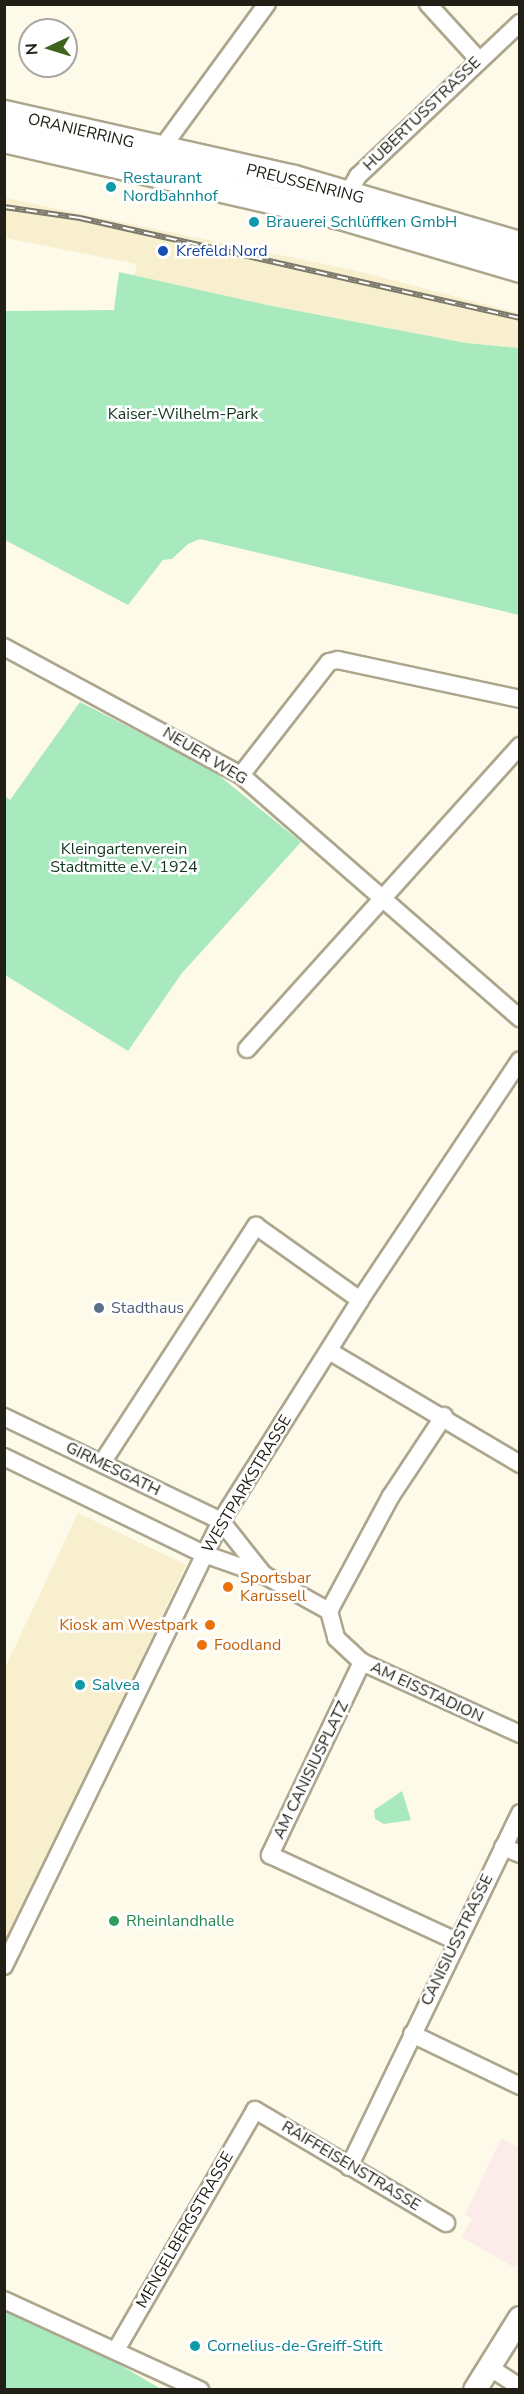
<!DOCTYPE html>
<html>
<head>
<meta charset="utf-8">
<style>
	body { margin:0 }
	#map { position:relative; width:524px; height:2394px; overflow:hidden; background:#fefaea; font-family:"Nunito Sans",sans-serif }
	div>[style] { position:absolute }
	.built>* { inset:0; background:#f7efcd }
	.education>* { inset:0; background:#fcece9 }
	.green>* { inset:0; background:#a9e9be }
	.roads { filter:drop-shadow(2px 0 #aca68d) drop-shadow(-2px 0 #aca68d) drop-shadow(0 2px #aca68d) drop-shadow(0 -2px #aca68d) }
	.street>* { height:16px; margin:-8px; padding:0 8px; transform-origin:8px; border-radius:8px; background:#fff }
	.secondary>* { height:22px; margin:-11px; padding:0 11px; transform-origin:11px; border-radius:11px; background:#fff }
	.primary>* { height:26px; margin:-13px; padding:0 13px; transform-origin:13px; border-radius:13px; background:#fff }
	.rail>* { height:6px; margin-top:-3px; transform-origin:0; background:repeating-linear-gradient(90deg,#fff 0 11px,#7b786c 0 22px); box-sizing:border-box; border-block:2px solid #7b786c }
	.dots>* { width:16px; height:16px; translate:-50% -50%; box-sizing:border-box; border:3px solid #fff; border-radius:50% }
	span { translate:-50% -50%; white-space:nowrap; text-align:center; line-height:1.15; -webkit-text-stroke:5px #fff; paint-order:stroke }
	.street-label { font-size:16px; color:#222016 }
	.culture-label { font-size:16px; color:#0d838f }
	.left { translate:0 -50%; text-align:left }
	.transit-label { font-size:16px; color:#164399 }
	.park-label { font-size:16px; color:#113420 }
	.service-label { font-size:16px; color:#4e5e75 }
	.food-label { font-size:16px; color:#c56008 }
	.right { translate:-100% -50%; text-align:right }
	.leisure-label { font-size:16px; color:#27864d }
	.frame { position:absolute; inset:0; border:6px solid #222016; pointer-events:none }
	.north { position:absolute; left:18px; top:18px; width:60px; height:60px; box-sizing:border-box; background:#fff; border:2px solid #a7a6a2; border-radius:50%; rotate:266deg; font-size:16px; font-weight:700; line-height:24px; text-align:center; color:#222016 }
	.north::after { content:''; display:block; margin:auto; width:21px; height:27px; background:#3f641d; clip-path:polygon(50% 0,100% 100%,50% 72%,0 100%) }
</style>
</head>
<body>
<div id="map">
	<div class="built">
		<div style="clip-path:polygon(5px 198px,357px 271px,519px 313px,519px 348px,466px 343px,267px 305px,134px 276px,137px 264px,5px 238px)"></div>
		<div style="clip-path:polygon(78px 1513px,186px 1565px,5px 1949px,5px 1668px)"></div>
	</div>
	<div class="education">
		<div style="clip-path:polygon(501px 2138px,519px 2147px,520px 2260px,515px 2268px,462px 2237px,472px 2218px,465px 2215px)"></div>
	</div>
	<div class="green">
		<div style="clip-path:polygon(119px 272px,267px 305px,466px 343px,519px 348px,519px 615px,200px 539px,188px 544px,172px 559px,163px 560px,128px 605px,5px 540px,5px 311px,114px 310px)"></div>
		<div style="clip-path:polygon(80px 702px,211px 769px,301px 842px,182px 973px,128px 1051px,5px 975px,5px 796px,10px 800px)"></div>
		<div style="clip-path:polygon(402px 1791px,411px 1820px,384px 1824px,375px 1819px,374px 1810px)"></div>
		<div style="clip-path:polygon(5px 2305px,25px 2309px,161px 2389px,5px 2390px)"></div>
	</div>
	<div class="roads">
		<div class="street">
			<div style="left:428px;top:4px;width:76px;rotate:47.7deg"></div>
			<div style="left:156px;top:156px;width:188px;rotate:-53.9deg"></div>
			<div style="left:344px;top:201px;width:29px;rotate:-61deg"></div>
			<div style="left:358px;top:176px;width:223px;rotate:-43.4deg"></div>
			<div style="left:4px;top:647px;width:269px;rotate:28.4deg"></div>
			<div style="left:241px;top:775px;width:370px;rotate:41.1deg"></div>
			<div style="left:241px;top:775px;width:143px;rotate:-52.1deg"></div>
			<div style="left:329px;top:662px;width:9px;rotate:-13deg"></div>
			<div style="left:338px;top:660px;width:186px;rotate:12.1deg"></div>
			<div style="left:247px;top:1049px;width:408px;rotate:-48deg"></div>
			<div style="left:329px;top:1351px;width:222px;rotate:30.6deg"></div>
			<div style="left:4px;top:1417px;width:241px;rotate:25.6deg"></div>
			<div style="left:221px;top:1521px;width:68px;rotate:51.6deg"></div>
			<div style="left:4px;top:1457px;width:222px;rotate:25.9deg"></div>
			<div style="left:204px;top:1554px;width:64px;rotate:19.3deg"></div>
			<div style="left:264px;top:1575px;width:74px;rotate:29deg"></div>
			<div style="left:329px;top:1611px;width:28px;rotate:75deg"></div>
			<div style="left:336px;top:1638px;width:35px;rotate:43deg"></div>
			<div style="left:362px;top:1662px;width:174px;rotate:24.5deg"></div>
			<div style="left:102px;top:1463px;width:283px;rotate:-57deg"></div>
			<div style="left:256px;top:1226px;width:128px;rotate:35.4deg"></div>
			<div style="left:329px;top:1611px;width:131px;rotate:-61.7deg"></div>
			<div style="left:391px;top:1496px;width:96px;rotate:-56.5deg"></div>
			<div style="left:362px;top:1662px;width:214px;rotate:115.5deg"></div>
			<div style="left:270px;top:1855px;width:205px;rotate:24.8deg"></div>
			<div style="left:503px;top:1847px;width:18px;rotate:22deg"></div>
			<div style="left:4px;top:1966px;width:495px;rotate:-64deg"></div>
			<div style="left:221px;top:1521px;width:261px;rotate:-57.8deg"></div>
			<div style="left:360px;top:1300px;width:288px;rotate:-56.3deg"></div>
			<div style="left:412px;top:2034px;width:120px;rotate:25.7deg"></div>
			<div style="left:349px;top:2167px;width:393px;rotate:-64.2deg"></div>
			<div style="left:4px;top:2300px;width:216px;rotate:24.7deg"></div>
			<div style="left:116px;top:2350px;width:277px;rotate:-59.9deg"></div>
			<div style="left:255px;top:2110px;width:222px;rotate:30.6deg"></div>
			<div style="left:489px;top:2367px;width:37px;rotate:33deg"></div>
		</div>
		<div class="secondary">
			<div style="left:475px;top:2390px;width:85px;rotate:-58deg"></div>
		</div>
		<div class="primary">
			<div style="left:4px;top:114px;width:297px;rotate:12.6deg"></div>
			<div style="left:294px;top:179px;width:235px;rotate:16.3deg"></div>
			<div style="left:4px;top:139px;width:342px;rotate:12.9deg"></div>
			<div style="left:337px;top:215px;width:191px;rotate:16.4deg"></div>
		</div>
	</div>
	<div class="rail">
		<div style="left:4px;top:207px;width:77px;rotate:8.2deg"></div>
		<div style="left:80px;top:218px;width:451px;rotate:12.8deg"></div>
	</div>
	<div class="dots">
		<div style="left:111px;top:187px;background:#0f9aa8"></div>
		<div style="left:254px;top:222px;background:#0f9aa8"></div>
		<div style="left:163px;top:251px;background:#1a4fb4"></div>
		<div style="left:99px;top:1308px;background:#5c6f8a"></div>
		<div style="left:228px;top:1587px;background:#e8710a"></div>
		<div style="left:210px;top:1625px;background:#e8710a"></div>
		<div style="left:202px;top:1645px;background:#e8710a"></div>
		<div style="left:80px;top:1685px;background:#0f9aa8"></div>
		<div style="left:114px;top:1921px;background:#2e9e5b"></div>
		<div style="left:195px;top:2346px;background:#0f9aa8"></div>
	</div>
	<div class="street-label">
		<span style="left:422px;top:114px;rotate:-44deg">HUBERTUSSTRASSE</span>
		<span style="left:81px;top:131px;rotate:13deg">ORANIERRING</span>
		<span style="left:305px;top:184px;rotate:14deg">PREUSSENRING</span>
		<span style="left:205px;top:756px;rotate:31deg">NEUER WEG</span>
		<span style="left:113px;top:1469px;rotate:26deg">GIRMESGATH</span>
		<span style="left:247px;top:1484px;rotate:-59deg">WESTPARKSTRASSE</span>
		<span style="left:427px;top:1692px;rotate:25deg">AM EISSTADION</span>
		<span style="left:311px;top:1770px;rotate:-64deg">AM CANISIUSPLATZ</span>
		<span style="left:457px;top:1940px;rotate:-64deg">CANISIUSSTRASSE</span>
		<span style="left:351px;top:2166px;rotate:31deg">RAIFFEISENSTRASSE</span>
		<span style="left:185px;top:2230px;rotate:-60deg">MENGELBERGSTRASSE</span>
	</div>
	<div class="culture-label">
		<span class="left" style="left:123px;top:187px">Restaurant<br>Nordbahnhof</span>
		<span class="left" style="left:266px;top:222px">Brauerei Schlüffken GmbH</span>
		<span class="left" style="left:92px;top:1685px">Salvea</span>
		<span class="left" style="left:207px;top:2346px">Cornelius-de-Greiff-Stift</span>
	</div>
	<div class="transit-label">
		<span class="left" style="left:176px;top:251px">Krefeld Nord</span>
	</div>
	<div class="park-label">
		<span style="left:183px;top:414px">Kaiser-Wilhelm-Park</span>
		<span style="left:124px;top:858px">Kleingartenverein<br>Stadtmitte e.V. 1924</span>
	</div>
	<div class="service-label">
		<span class="left" style="left:111px;top:1308px">Stadthaus</span>
	</div>
	<div class="food-label">
		<span class="left" style="left:240px;top:1587px">Sportsbar<br>Karussell</span>
		<span class="right" style="left:198px;top:1625px">Kiosk am Westpark</span>
		<span class="left" style="left:214px;top:1645px">Foodland</span>
	</div>
	<div class="leisure-label">
		<span class="left" style="left:126px;top:1921px">Rheinlandhalle</span>
	</div>
	<div class="frame"></div>
	<div class="north">N</div>
</div>
</body>
</html>
